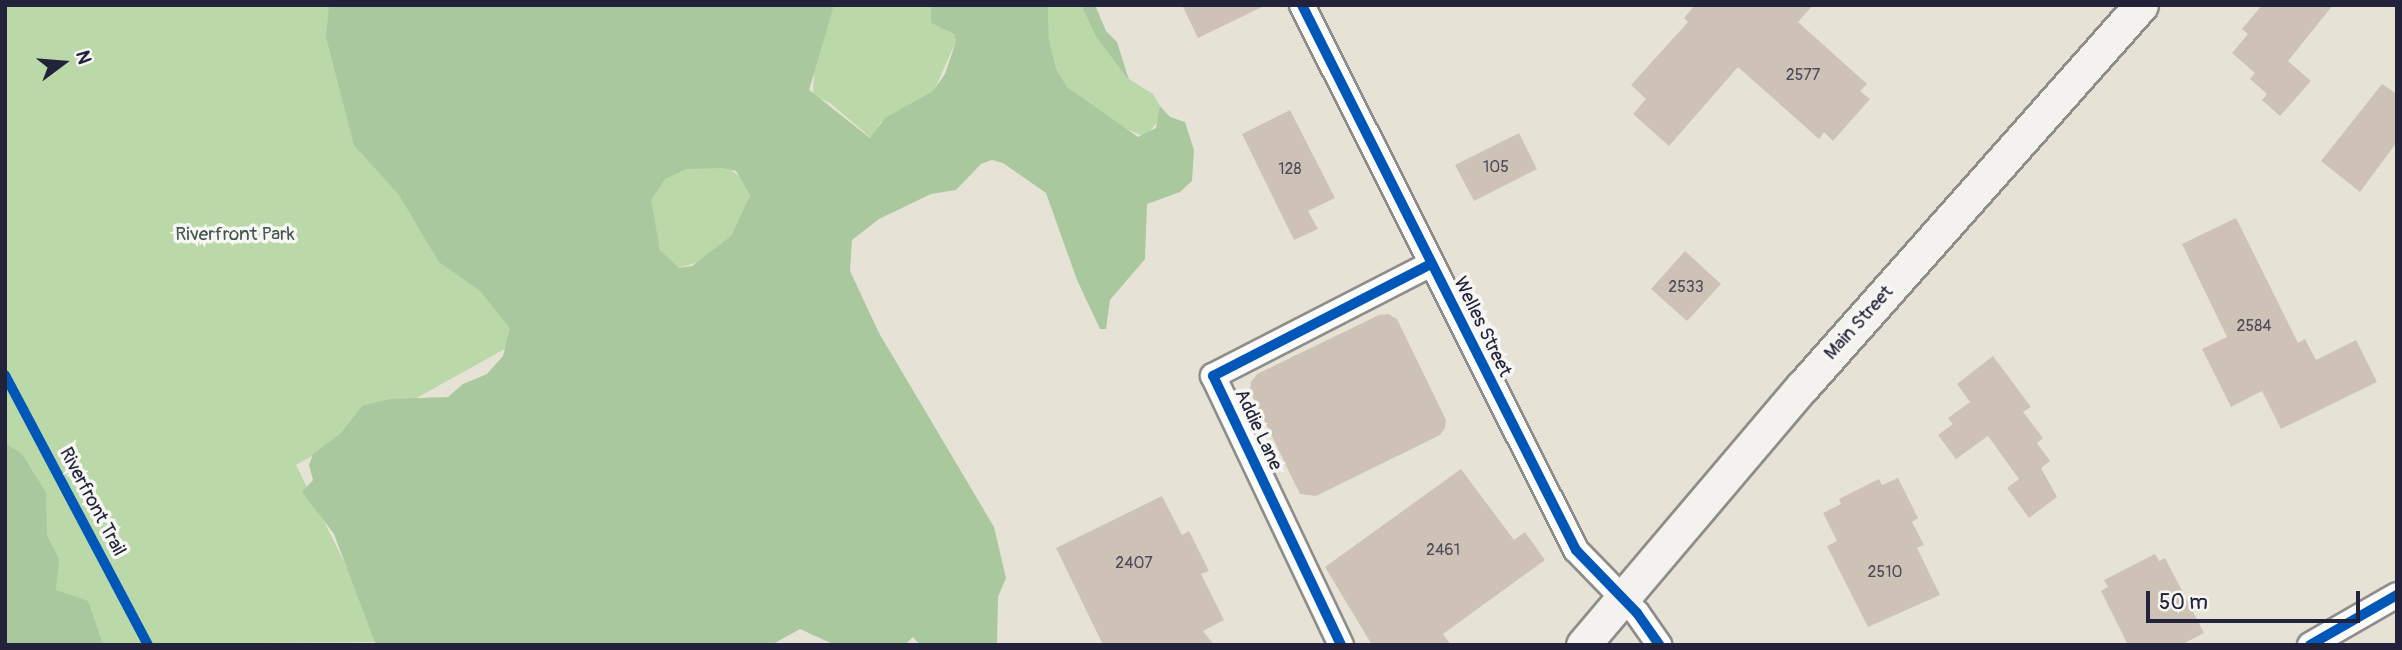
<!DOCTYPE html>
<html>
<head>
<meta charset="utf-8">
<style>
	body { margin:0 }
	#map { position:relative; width:2402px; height:650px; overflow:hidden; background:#e6e3d6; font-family:Pangolin,sans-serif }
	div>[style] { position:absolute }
	.green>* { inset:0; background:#bad8a8 }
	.forest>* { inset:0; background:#aac89e }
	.building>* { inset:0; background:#cec2b6 }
	.roads { filter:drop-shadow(2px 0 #8e8d8a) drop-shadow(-2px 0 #8e8d8a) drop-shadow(0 2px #8e8d8a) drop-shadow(0 -2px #8e8d8a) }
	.minor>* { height:24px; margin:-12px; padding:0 12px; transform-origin:12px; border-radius:12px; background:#fbfbf9 }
	.secondary>* { height:33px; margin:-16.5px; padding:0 16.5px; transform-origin:16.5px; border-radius:16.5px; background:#f4f2ee }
	.cycleway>* { height:10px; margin:-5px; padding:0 5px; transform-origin:5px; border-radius:5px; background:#0057b8 }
	span { translate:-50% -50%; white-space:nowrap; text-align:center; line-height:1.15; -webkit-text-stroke:7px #f6f6f2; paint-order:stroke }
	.number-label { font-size:16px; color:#4d4a5a }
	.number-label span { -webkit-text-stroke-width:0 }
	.park-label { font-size:19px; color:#455650 }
	.street-label { font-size:19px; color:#22223b }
	.frame { position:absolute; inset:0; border:7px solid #22223b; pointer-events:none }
	.north { position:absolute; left:28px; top:28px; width:70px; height:70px; -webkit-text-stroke:5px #f6f6f2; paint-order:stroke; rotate:74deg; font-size:19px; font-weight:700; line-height:28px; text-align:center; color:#22223b }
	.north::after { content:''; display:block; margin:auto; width:24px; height:32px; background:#22223b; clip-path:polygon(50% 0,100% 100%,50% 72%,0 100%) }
	.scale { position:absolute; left:2146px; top:591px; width:214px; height:32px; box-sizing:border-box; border:4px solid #22223b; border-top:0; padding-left:9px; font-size:21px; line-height:24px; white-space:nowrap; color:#22223b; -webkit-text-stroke:5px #f6f6f2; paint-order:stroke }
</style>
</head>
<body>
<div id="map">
	<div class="green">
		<div style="clip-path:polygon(5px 5px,931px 5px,931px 23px,954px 34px,956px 41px,934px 91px,881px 122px,871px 138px,830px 103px,813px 96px,814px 69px,731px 170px,747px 182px,750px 195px,731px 236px,701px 261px,679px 268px,664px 258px,659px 246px,553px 322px,296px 465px,384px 642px,5px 645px)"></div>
		<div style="clip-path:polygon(1048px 5px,1081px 5px,1096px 37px,1129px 79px,1153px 94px,1160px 106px,1160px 119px,1145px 137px,1109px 121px,1067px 87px,1056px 68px,1049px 41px)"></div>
	</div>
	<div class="forest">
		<div style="clip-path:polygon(evenodd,329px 5px,834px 5px,809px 90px,870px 138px,885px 118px,933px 91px,945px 74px,956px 41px,954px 34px,931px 23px,931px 5px,1048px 5px,1049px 41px,1056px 68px,1067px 87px,1138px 137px,1156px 128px,1160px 106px,1170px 117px,1185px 122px,1194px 150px,1192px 181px,1180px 192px,1147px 204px,1145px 259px,1110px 300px,1106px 329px,1100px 329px,1077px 280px,1046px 193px,1003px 163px,992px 160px,981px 164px,956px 190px,931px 194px,879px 219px,852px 240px,850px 271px,879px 333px,994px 527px,1006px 578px,998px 597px,997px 645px,920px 645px,913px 637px,905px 645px,835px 645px,800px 629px,771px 645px,376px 645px,334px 534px,302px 492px,313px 480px,309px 465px,313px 454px,341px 433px,362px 406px,390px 399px,448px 397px,463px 384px,487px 374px,503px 356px,510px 328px,480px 291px,439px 262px,399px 195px,354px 145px,326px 37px,329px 5px,723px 168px,736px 171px,750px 195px,731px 236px,692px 266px,679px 268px,660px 250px,651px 200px,665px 179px,686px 169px,723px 168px)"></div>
		<div style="clip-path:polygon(1081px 5px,1095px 5px,1106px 31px,1117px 42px,1129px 80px,1096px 37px)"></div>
		<div style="clip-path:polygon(5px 443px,22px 454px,46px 493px,47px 535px,59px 559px,56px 590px,88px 601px,103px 645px,5px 645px)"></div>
	</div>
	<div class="building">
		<div style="clip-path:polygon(1182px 5px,1266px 5px,1198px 38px)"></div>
		<div style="clip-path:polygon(1695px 5px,1813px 5px,1798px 22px,1867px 84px,1860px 91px,1870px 99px,1833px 141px,1824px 132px,1819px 139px,1738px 67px,1669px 146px,1633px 114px,1646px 99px,1631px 85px,1688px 22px,1684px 18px)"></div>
		<div style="clip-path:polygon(2262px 5px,2333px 5px,2288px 61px,2311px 81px,2280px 116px,2262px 100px,2267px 94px,2250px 79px,2255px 73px,2232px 53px,2248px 34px,2242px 29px)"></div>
		<div style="clip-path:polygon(2382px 84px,2397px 94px,2397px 142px,2360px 192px,2321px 161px)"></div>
		<div style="clip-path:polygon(1290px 110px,1335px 198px,1308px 211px,1318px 229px,1294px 240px,1242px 134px)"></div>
		<div style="clip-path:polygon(1519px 133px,1537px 169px,1474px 201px,1455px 165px)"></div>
		<div style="clip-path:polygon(2236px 218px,2298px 343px,2305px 339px,2316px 360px,2356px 340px,2377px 382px,2281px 429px,2262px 391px,2231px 407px,2202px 349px,2227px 337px,2182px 244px)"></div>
		<div style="clip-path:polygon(1685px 251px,1721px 284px,1687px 321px,1651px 289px)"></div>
		<div style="clip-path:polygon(1388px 314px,1397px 319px,1446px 420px,1445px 428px,1440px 435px,1316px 496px,1300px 494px,1250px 391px,1251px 382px,1257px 374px,1379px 315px)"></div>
		<div style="clip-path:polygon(1993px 356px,2031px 407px,2023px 412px,2043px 438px,2037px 443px,2050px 461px,2041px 468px,2057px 497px,2029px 518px,2007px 488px,2019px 479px,1988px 436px,1956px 459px,1938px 435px,1953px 424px,1948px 418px,1970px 402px,1957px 384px)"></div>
		<div style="clip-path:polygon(1461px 469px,1514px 540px,1525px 532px,1545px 560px,1443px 634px,1451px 645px,1372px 645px,1325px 567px)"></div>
		<div style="clip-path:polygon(1898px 478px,1918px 518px,1912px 522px,1924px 545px,1917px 548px,1940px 595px,1868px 627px,1827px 546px,1837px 541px,1823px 513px,1841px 504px,1839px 499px,1879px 479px,1882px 485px)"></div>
		<div style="clip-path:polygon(1162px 496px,1182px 535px,1189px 531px,1209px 571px,1201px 574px,1224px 620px,1203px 631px,1214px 645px,1103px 645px,1056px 548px)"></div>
		<div style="clip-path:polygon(2155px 554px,2159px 561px,2165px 558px,2204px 633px,2181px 645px,2128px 645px,2101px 591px,2108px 587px,2104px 580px)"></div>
	</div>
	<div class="roads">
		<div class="minor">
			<div style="left:1302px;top:5px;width:610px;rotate:63.31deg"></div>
			<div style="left:1576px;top:550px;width:88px;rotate:45.9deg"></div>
			<div style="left:1637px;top:613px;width:39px;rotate:55deg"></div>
			<div style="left:1341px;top:645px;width:298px;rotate:-115.4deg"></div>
			<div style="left:1213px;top:376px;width:245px;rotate:-27.2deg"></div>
			<div style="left:2310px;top:645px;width:100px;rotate:-29.9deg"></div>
		</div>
		<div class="secondary">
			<div style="left:1583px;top:645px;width:340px;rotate:-49.7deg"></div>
			<div style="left:1803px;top:386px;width:509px;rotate:-48.42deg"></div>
		</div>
	</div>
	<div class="cycleway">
		<div style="left:1302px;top:5px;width:610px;rotate:63.31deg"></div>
		<div style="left:1576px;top:550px;width:88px;rotate:45.9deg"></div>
		<div style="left:1637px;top:613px;width:39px;rotate:55deg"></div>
		<div style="left:5px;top:375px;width:306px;rotate:62.1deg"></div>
		<div style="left:1341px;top:645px;width:298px;rotate:-115.4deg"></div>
		<div style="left:1213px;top:376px;width:245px;rotate:-27.2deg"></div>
		<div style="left:2310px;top:645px;width:100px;rotate:-29.9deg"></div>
	</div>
	<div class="number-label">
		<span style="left:1803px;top:75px">2577</span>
		<span style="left:1496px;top:167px">105</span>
		<span style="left:1290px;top:169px">128</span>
		<span style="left:1686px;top:287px">2533</span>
		<span style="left:2254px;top:326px">2584</span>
		<span style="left:1443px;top:550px">2461</span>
		<span style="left:1134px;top:563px">2407</span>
		<span style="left:1885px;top:572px">2510</span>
	</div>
	<div class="park-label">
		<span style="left:235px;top:235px">Riverfront Park</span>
	</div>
	<div class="street-label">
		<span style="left:1859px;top:323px;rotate:-48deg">Main Street</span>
		<span style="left:1482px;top:327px;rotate:64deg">Welles Street</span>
		<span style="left:1258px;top:430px;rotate:65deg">Addie Lane</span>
		<span style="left:92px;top:502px;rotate:62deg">Riverfront Trail</span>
	</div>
	<div class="frame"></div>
	<div class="north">N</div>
	<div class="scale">50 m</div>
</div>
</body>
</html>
